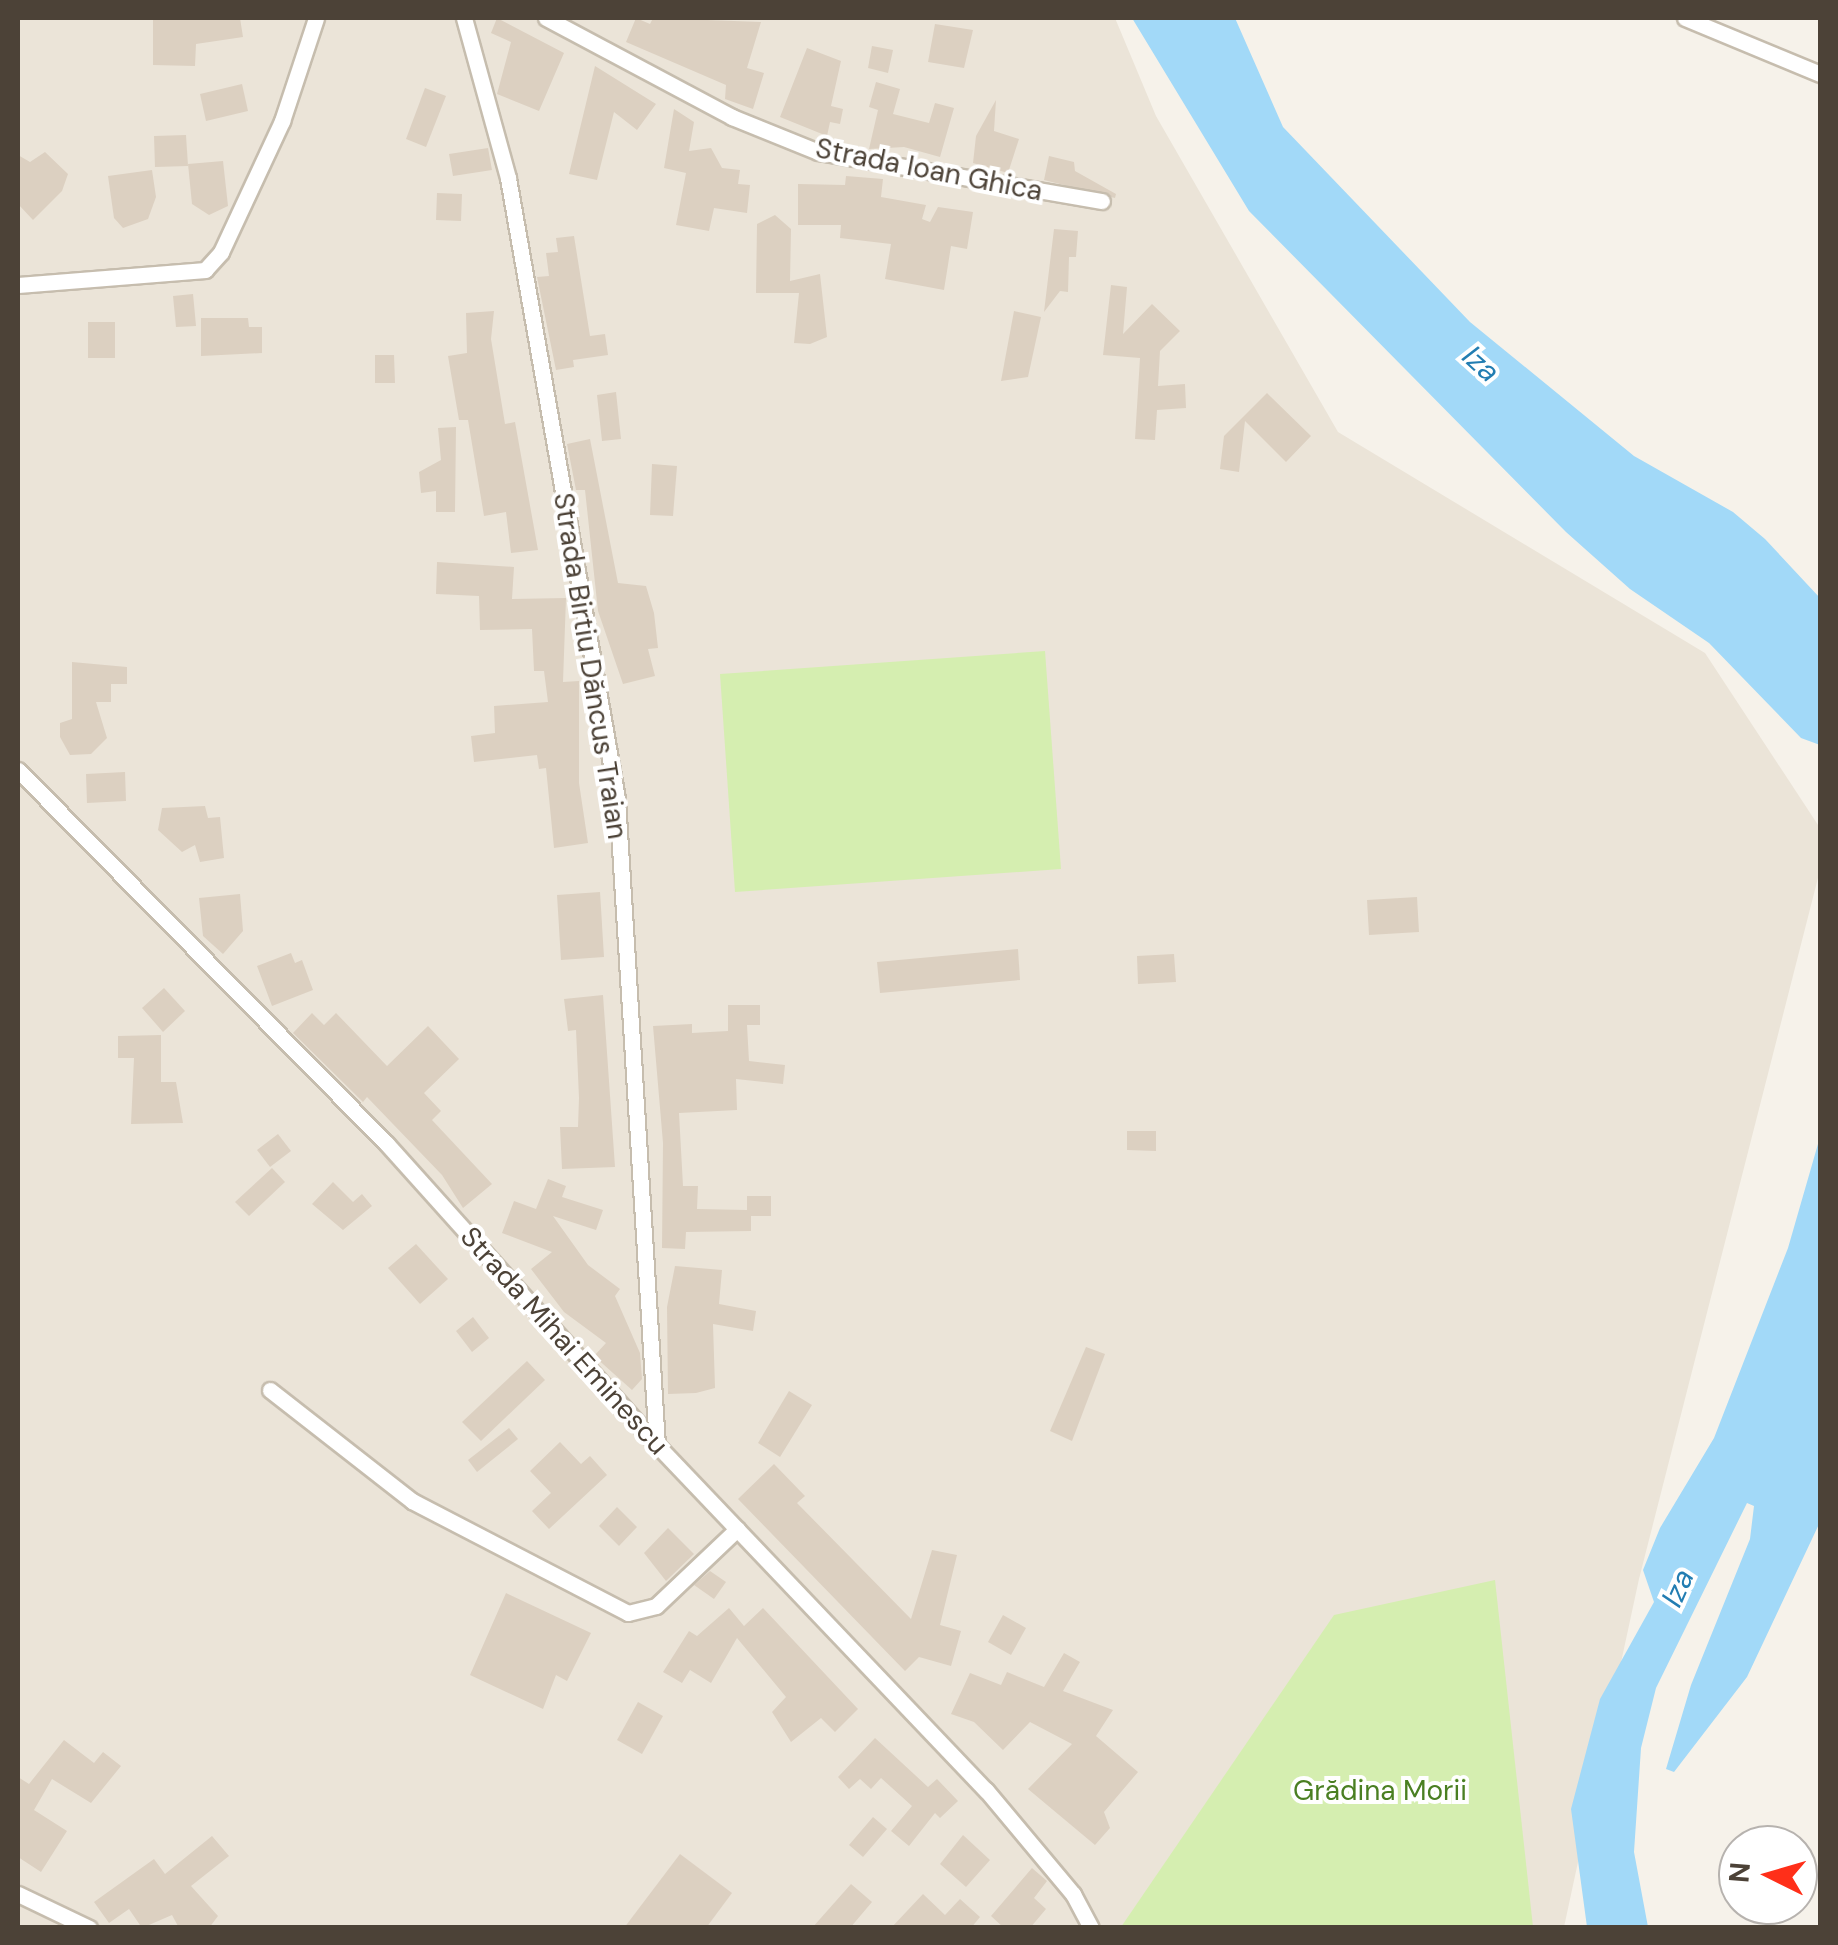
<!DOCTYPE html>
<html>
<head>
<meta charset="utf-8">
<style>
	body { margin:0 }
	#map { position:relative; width:1838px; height:1945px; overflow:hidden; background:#f6f2ea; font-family:"DM Sans",sans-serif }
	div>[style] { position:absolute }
	.residential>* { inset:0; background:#ebe4d8 }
	.green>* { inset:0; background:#d5eeb0 }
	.water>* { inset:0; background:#a2d9f8 }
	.building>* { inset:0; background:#dcd0c1 }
	.roads { filter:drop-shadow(2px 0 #c6bdae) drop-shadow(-2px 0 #c6bdae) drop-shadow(0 2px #c6bdae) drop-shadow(0 -2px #c6bdae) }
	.minor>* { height:15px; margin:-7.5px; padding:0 7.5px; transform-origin:7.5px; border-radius:7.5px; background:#fff }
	span { translate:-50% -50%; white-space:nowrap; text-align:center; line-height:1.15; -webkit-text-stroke:8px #fff; paint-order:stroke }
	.street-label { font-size:28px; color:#4c4237 }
	.park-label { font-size:28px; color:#4a7f22 }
	.water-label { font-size:30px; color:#227db2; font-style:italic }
	.frame { position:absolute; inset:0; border:20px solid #4c4237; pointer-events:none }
	.north { position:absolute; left:1718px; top:1825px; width:100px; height:100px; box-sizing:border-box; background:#fff; border:2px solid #b7b3af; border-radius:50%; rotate:275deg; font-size:28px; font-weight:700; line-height:40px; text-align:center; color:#4c4237 }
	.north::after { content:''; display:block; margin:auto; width:35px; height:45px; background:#ff2f19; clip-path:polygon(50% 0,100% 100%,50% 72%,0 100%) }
</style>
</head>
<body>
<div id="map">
	<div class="residential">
		<div style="clip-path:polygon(18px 18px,1115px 18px,1156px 116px,1338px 432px,1705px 653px,1820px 828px,1820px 870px,1639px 1579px,1564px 1927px,18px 1927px)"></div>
	</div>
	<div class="green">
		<div style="clip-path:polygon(1045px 651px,1061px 869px,735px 892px,720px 674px)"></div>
		<div style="clip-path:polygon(1495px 1580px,1533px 1927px,1121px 1927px,1334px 1615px)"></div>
	</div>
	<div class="water">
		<div style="clip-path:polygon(1132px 18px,1235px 18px,1283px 127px,1470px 322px,1634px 456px,1733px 512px,1765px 539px,1820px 598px,1820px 745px,1801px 738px,1709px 643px,1630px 589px,1566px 532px,1249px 211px)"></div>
		<div style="clip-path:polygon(1820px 1137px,1820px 1522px,1747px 1677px,1674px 1772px,1666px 1769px,1691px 1685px,1750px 1539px,1754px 1506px,1747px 1503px,1656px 1688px,1641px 1748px,1634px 1852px,1648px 1927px,1587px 1927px,1571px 1809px,1600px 1699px,1654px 1602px,1643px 1570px,1660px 1528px,1714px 1438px,1788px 1248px)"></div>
	</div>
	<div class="building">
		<div style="clip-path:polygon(240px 18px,243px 37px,196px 44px,195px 66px,153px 65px,153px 19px)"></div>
		<div style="clip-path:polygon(497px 18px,564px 53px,539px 111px,497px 94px,511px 42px,491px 33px)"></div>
		<div style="clip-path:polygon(636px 18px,650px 24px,653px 18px,761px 22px,747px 68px,764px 73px,753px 109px,725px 99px,726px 85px,626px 42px)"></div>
		<div style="clip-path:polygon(935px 24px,973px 30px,964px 68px,928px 62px)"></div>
		<div style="clip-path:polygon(872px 46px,893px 50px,888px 73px,868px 68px)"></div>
		<div style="clip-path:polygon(807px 48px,841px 61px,831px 106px,843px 109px,840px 124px,830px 122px,827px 136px,780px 117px)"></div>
		<div style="clip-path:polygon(595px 66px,656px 104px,637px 130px,614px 112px,597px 180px,569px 174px)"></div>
		<div style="clip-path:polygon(876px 82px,900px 89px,893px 114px,929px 123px,935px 103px,954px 108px,940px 157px,904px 147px,869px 149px,878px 110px,869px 107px)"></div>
		<div style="clip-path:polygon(242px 84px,248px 111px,206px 121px,200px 94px)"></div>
		<div style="clip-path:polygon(425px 88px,446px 96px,426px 147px,406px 139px)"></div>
		<div style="clip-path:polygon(996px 100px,994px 131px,1019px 139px,1008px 173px,973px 163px,976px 136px)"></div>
		<div style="clip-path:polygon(674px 109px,694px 122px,689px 151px,711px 148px,722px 168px,740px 170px,738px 184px,750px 185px,747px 213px,714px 208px,709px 231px,676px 225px,686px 173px,664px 168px)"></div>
		<div style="clip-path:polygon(186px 135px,188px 166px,155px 167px,154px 136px)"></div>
		<div style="clip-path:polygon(488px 148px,492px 170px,453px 176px,449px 154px)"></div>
		<div style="clip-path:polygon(45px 152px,68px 174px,62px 191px,33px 220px,18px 204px,18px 155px,30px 162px)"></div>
		<div style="clip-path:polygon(1049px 156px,1074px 162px,1075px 171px,1116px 194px,1115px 198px,1044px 180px)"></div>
		<div style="clip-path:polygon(223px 161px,228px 206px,209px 215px,192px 204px,188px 164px)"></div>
		<div style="clip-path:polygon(152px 170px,156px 197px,148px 219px,123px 228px,114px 218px,108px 176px)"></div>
		<div style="clip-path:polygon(846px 176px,883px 179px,881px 197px,926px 205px,922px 219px,930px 222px,938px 207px,973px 212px,967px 249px,951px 246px,944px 290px,885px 279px,891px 244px,840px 238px,841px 225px,798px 225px,798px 184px,845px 185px)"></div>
		<div style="clip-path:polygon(437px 193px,462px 194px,461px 221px,436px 220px)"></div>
		<div style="clip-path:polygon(775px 215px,791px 229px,790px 281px,820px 274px,827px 337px,810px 344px,794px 343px,799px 293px,756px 293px,757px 224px)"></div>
		<div style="clip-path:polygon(1054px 229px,1078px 231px,1076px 257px,1069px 257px,1068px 292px,1060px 291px,1044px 312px)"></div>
		<div style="clip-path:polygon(574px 236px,590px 336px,605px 334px,608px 355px,573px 360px,574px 367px,556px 370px,537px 277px,549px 276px,546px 253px,558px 252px,556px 238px)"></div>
		<div style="clip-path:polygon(1111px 285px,1127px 287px,1123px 334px,1152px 304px,1180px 331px,1160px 351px,1158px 386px,1185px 384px,1186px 408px,1157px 410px,1155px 440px,1135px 439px,1140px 358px,1103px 355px)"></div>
		<div style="clip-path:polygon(193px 294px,196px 326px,176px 327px,173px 296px)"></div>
		<div style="clip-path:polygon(494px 311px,491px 339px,505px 424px,515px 422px,538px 550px,511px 553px,506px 512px,484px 516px,468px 420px,459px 420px,448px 356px,467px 353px,466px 313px)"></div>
		<div style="clip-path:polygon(1014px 311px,1041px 317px,1028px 377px,1001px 381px)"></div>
		<div style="clip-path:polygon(201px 318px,248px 318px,249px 327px,262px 327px,262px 353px,201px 356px)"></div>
		<div style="clip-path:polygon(88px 322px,115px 322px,115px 358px,88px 358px)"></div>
		<div style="clip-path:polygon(375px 355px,394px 355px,395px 383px,375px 383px)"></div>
		<div style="clip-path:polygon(616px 392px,621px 439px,602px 441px,597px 395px)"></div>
		<div style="clip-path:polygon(1267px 393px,1311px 436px,1286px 462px,1245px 421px,1239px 472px,1220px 469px,1224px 436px)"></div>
		<div style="clip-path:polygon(456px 427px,455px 512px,436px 512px,436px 491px,421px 493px,419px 472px,441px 460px,438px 428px)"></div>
		<div style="clip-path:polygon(590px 439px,618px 583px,646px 586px,654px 613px,658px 648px,648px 649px,655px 676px,623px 684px,598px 611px,585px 490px,576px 490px,567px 444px)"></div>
		<div style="clip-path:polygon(652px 464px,677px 466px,673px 516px,650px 515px)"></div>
		<div style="clip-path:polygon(437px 562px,514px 567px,512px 599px,566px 598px,563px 682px,579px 681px,579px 783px,588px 843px,554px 848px,546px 768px,539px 769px,537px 755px,474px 762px,471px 736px,495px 733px,494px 706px,548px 702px,544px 671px,534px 671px,532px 629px,480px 630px,479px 596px,436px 594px)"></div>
		<div style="clip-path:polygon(72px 662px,127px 667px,127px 684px,111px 684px,111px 702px,96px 702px,107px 738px,91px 754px,70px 755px,60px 737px,60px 723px,72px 719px)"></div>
		<div style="clip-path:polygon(125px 772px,126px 801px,87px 803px,86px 774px)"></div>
		<div style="clip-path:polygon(205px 806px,208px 818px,220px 817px,224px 858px,200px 862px,195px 845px,182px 852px,158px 830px,162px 808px)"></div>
		<div style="clip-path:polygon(600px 892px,604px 957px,561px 960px,557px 895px)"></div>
		<div style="clip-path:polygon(240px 894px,243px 931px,223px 954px,203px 936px,199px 898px)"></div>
		<div style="clip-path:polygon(1417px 897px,1419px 932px,1369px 935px,1367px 900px)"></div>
		<div style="clip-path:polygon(1018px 949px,1020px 980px,880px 993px,877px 962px)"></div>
		<div style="clip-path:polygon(291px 953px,295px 963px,302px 960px,313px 990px,272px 1006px,257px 966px)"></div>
		<div style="clip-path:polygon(1174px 954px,1176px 982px,1138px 984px,1137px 956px)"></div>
		<div style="clip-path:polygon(164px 988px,185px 1011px,163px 1032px,142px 1008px)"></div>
		<div style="clip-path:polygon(603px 995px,615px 1167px,562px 1169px,560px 1127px,578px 1127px,579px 1098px,576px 1030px,568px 1031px,564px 999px)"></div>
		<div style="clip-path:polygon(728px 1005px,760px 1005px,760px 1025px,747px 1025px,749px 1061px,785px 1065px,783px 1084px,736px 1079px,737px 1110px,679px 1113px,683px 1186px,698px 1186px,697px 1209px,747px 1210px,747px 1196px,771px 1196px,771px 1216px,751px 1216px,751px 1231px,686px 1232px,685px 1249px,662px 1248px,663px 1143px,653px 1026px,692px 1024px,692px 1033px,728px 1031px)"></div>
		<div style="clip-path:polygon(312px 1013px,324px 1025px,336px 1013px,387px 1066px,428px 1026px,459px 1059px,424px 1093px,441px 1111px,432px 1120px,492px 1184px,463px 1208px,442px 1175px,367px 1097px,363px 1102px,293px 1033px)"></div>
		<div style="clip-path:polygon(161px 1035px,161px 1082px,176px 1082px,183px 1123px,131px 1124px,134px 1058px,118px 1058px,118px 1036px)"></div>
		<div style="clip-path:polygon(1127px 1131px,1156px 1131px,1156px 1151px,1127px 1150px)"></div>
		<div style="clip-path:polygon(278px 1134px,291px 1151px,270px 1167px,257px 1150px)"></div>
		<div style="clip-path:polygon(272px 1168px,285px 1182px,249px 1216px,235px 1202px)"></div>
		<div style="clip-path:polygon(548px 1179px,566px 1186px,562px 1197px,603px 1210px,596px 1230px,553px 1216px,588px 1265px,620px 1289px,615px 1296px,640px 1353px,642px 1379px,632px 1390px,594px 1356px,606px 1343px,564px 1312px,531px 1269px,552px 1252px,502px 1233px,514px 1201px,536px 1209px)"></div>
		<div style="clip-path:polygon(333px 1182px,353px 1202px,362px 1194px,372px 1206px,343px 1230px,312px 1204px)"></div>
		<div style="clip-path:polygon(416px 1244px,448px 1279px,420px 1304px,388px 1268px)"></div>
		<div style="clip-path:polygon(675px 1266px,722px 1270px,719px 1304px,756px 1311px,753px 1331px,713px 1324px,715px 1388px,696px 1393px,668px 1394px,667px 1307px)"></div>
		<div style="clip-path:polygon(473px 1317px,489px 1338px,472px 1352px,456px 1331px)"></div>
		<div style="clip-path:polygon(1086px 1347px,1105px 1354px,1072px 1441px,1050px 1431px)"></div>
		<div style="clip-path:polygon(527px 1361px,545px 1380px,481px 1441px,462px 1422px)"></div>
		<div style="clip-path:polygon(789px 1391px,812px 1405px,780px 1457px,758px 1443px)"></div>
		<div style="clip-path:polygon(509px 1428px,518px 1439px,477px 1472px,468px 1460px)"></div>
		<div style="clip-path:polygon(560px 1442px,581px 1464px,590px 1456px,607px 1475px,549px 1529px,532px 1511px,551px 1493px,530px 1471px)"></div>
		<div style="clip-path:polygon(774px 1464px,805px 1496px,797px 1503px,911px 1619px,932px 1550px,957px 1555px,940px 1625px,961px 1631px,951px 1666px,919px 1657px,905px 1671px,738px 1499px)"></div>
		<div style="clip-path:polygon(617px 1507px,637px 1527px,619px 1546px,599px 1526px)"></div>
		<div style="clip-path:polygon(668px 1528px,694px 1554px,666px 1581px,644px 1553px)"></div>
		<div style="clip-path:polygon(710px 1571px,726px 1582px,714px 1599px,694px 1585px)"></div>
		<div style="clip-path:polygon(506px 1593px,591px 1633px,567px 1681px,556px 1675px,543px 1709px,470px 1675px)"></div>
		<div style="clip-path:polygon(729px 1608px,744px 1626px,763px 1608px,858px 1709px,835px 1732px,821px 1718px,791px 1742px,772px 1712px,786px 1697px,737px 1638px,711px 1683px,690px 1670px,682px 1683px,663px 1672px,689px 1631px,697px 1636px)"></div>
		<div style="clip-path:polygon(1003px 1615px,1026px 1628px,1011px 1655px,988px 1642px)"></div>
		<div style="clip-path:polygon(1064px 1653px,1080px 1662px,1063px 1691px,1113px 1710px,1096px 1736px,1138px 1772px,1104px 1812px,1110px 1828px,1095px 1845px,1028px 1789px,1072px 1744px,1030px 1722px,1003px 1750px,974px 1722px,951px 1714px,970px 1673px,1001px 1685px,1007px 1672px,1044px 1687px)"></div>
		<div style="clip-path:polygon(638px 1702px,663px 1716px,642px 1754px,617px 1740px)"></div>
		<div style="clip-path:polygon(875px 1738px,928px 1787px,937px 1779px,958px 1801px,940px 1818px,935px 1813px,909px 1846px,891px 1831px,912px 1806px,881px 1778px,871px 1789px,860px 1779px,849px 1789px,838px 1777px)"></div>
		<div style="clip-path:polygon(64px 1740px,94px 1763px,103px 1752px,121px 1766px,91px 1803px,52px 1779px,34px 1810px,67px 1831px,41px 1872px,18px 1857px,18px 1777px,29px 1784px)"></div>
		<div style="clip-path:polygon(873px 1817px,887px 1829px,863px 1857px,849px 1845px)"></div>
		<div style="clip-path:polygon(963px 1835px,990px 1860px,966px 1887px,940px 1864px)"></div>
		<div style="clip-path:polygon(212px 1836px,229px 1856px,191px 1886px,218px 1916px,209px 1928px,179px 1928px,172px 1915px,142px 1928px,129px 1909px,109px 1923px,94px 1902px,154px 1859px,165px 1874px)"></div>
		<div style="clip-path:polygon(680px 1854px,732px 1893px,706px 1928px,624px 1928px)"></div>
		<div style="clip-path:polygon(1032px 1868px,1047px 1881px,1034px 1898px,1046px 1909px,1030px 1928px,1004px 1928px,991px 1916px)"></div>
		<div style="clip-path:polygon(851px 1884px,872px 1902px,850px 1928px,812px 1928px)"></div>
		<div style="clip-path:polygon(923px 1894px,945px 1915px,960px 1899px,980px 1917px,971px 1928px,891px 1928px)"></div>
	</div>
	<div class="roads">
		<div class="minor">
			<div style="left:464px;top:18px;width:166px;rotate:74.6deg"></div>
			<div style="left:508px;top:178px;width:630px;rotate:80.04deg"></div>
			<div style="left:617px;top:799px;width:647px;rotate:86.46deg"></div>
			<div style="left:546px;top:18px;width:211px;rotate:28deg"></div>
			<div style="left:732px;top:117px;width:93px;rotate:22.1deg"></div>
			<div style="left:818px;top:152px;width:288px;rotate:9.8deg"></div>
			<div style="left:1685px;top:18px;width:146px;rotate:22.5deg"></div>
			<div style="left:18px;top:285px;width:188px;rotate:-4.6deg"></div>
			<div style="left:205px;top:270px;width:24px;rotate:-48deg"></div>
			<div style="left:221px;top:252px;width:145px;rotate:-65deg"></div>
			<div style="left:282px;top:121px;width:108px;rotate:-71.7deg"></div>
			<div style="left:18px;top:770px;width:525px;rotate:45.39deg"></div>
			<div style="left:387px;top:1144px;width:404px;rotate:48.1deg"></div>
			<div style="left:657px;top:1445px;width:477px;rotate:46.4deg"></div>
			<div style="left:986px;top:1790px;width:136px;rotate:50.1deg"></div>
			<div style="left:1073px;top:1894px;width:38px;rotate:62deg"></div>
			<div style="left:270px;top:1390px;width:180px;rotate:38deg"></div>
			<div style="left:412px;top:1501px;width:243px;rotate:27.4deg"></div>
			<div style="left:628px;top:1613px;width:29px;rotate:-14deg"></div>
			<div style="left:656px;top:1606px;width:112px;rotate:-43.5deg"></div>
			<div style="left:18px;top:1894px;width:79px;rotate:25.6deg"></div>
		</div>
	</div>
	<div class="street-label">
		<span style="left:929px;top:170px;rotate:11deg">Strada Ioan Ghica</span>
		<span style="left:590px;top:666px;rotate:81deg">Strada Birtiu Dăncus Traian</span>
		<span style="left:564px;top:1341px;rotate:48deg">Strada Mihai Eminescu</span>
	</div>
	<div class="park-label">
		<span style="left:1380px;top:1791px">Grădina Morii</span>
	</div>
	<div class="water-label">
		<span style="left:1481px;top:364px;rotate:42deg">Iza</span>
		<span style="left:1678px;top:1588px;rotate:-66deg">Iza</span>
	</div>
	<div class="frame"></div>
	<div class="north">N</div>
</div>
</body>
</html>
